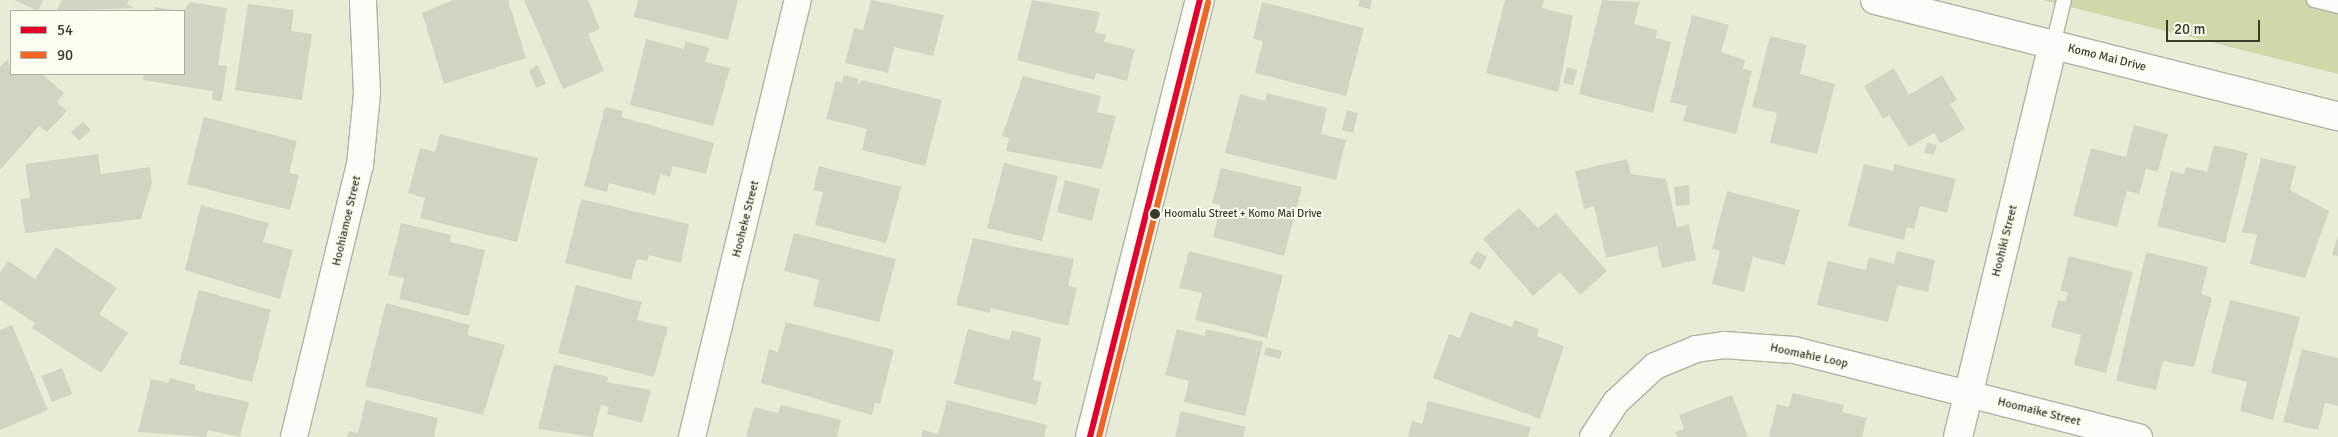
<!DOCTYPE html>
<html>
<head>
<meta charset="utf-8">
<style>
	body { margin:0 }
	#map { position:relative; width:2338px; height:437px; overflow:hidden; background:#e8ecd7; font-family:Signika,sans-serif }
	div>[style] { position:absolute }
	.green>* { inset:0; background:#d0d7a8 }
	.building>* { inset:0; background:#d1d4c3 }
	.roads { filter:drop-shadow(1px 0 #afb2a3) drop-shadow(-1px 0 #afb2a3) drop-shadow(0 1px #afb2a3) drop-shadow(0 -1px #afb2a3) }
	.service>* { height:14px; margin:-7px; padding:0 7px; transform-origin:7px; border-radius:7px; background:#fcfcf9 }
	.minor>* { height:26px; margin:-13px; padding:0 13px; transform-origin:13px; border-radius:13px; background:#fcfcf9 }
	.tertiary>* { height:28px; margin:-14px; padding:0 14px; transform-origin:14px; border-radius:14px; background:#fcfcf9 }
	.bus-1>* { height:6px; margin:-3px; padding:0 3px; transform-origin:3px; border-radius:3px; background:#e4002b }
	.bus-2>* { height:6px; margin:-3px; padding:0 3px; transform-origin:3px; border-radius:3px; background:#f26522 }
	.dots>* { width:14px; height:14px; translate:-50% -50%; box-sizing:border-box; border:2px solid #fcfff0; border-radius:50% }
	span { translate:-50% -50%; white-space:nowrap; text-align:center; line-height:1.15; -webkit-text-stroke:4px #fcfff0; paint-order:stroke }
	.bus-label { font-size:11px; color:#383a2c }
	.left { translate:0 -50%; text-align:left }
	.street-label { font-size:12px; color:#383a2c }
	.legend { position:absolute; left:10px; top:10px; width:175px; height:65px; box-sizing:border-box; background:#fcfff0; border:1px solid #aeb0a2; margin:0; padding:6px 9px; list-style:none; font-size:15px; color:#383a2c }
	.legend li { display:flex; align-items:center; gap:10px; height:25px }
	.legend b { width:25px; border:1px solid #aeb0a2 }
	.scale { position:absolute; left:2166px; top:20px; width:94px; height:22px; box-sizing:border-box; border:2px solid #383a2c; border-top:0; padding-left:6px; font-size:15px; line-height:18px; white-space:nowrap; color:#383a2c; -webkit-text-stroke:4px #fcfff0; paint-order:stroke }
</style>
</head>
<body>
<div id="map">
	<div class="green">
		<div style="clip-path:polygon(2042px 0,2338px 0,2338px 74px)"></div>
	</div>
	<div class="building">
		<div style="clip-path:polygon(14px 0,43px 0,38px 11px)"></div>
		<div style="clip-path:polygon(62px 0,129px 0,127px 4px,134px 8px,56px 11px)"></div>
		<div style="clip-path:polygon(453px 0,508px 0,526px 58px,444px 84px,422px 13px)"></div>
		<div style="clip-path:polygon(524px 0,588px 0,600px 29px,588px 34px,604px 71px,563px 89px)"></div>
		<div style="clip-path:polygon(638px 0,738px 0,728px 40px,634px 17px)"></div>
		<div style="clip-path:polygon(871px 0,944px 15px,933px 56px,894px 47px,888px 73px,845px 63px,854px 28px,863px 30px)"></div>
		<div style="clip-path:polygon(1032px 0,1100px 12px,1095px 32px,1106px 35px,1104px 42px,1135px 49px,1127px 81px,1096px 73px,1094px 80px,1017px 60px)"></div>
		<div style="clip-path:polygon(1360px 0,1372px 0,1370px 9px,1358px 6px)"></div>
		<div style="clip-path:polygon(1505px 0,1544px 0,1542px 8px,1573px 16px,1558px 92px,1486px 73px)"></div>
		<div style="clip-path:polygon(1602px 0,1640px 2px,1634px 24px,1657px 30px,1656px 38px,1671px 42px,1653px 113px,1579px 94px)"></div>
		<div style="clip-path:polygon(189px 2px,227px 8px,218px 65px,227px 66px,222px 101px,212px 100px,213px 91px,143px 80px,144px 74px,184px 74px,184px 12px)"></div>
		<div style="clip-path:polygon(1262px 2px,1364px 28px,1346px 96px,1255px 73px,1263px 41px,1253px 39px)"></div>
		<div style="clip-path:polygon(248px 4px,294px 10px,291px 31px,312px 34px,302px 100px,235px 90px)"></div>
		<div style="clip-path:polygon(155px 7px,172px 10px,172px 11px,154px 11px)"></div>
		<div style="clip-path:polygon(1692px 15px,1729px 25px,1721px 52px,1745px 60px,1743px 69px,1752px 71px,1736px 134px,1683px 121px,1687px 106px,1670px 102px)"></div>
		<div style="clip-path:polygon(1770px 36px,1807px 45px,1800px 74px,1835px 84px,1817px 154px,1770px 143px,1777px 113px,1752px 107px)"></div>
		<div style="clip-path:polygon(646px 39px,684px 49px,685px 41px,709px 48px,705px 62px,730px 68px,713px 126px,630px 105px)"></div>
		<div style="clip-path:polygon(8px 59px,11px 74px,42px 74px,64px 93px,57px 102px,67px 111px,47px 132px,39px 126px,0 170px,0 67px)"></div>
		<div style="clip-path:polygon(538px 65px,546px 84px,536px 88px,529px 70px)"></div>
		<div style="clip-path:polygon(1567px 67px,1577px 70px,1573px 85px,1563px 83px)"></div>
		<div style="clip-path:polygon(1894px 68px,1909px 95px,1942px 75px,1957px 100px,1950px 104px,1965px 129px,1940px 144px,1934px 133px,1909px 147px,1889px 115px,1883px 119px,1864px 86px)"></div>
		<div style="clip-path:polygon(844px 75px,859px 79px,857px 86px,862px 80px,942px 100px,925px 166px,862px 150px,867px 129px,826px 119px,836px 81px,842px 83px)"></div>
		<div style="clip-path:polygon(1023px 76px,1101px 96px,1097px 112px,1116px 116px,1102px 169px,1006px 151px,1009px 138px,1002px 136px)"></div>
		<div style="clip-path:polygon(1267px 93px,1327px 108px,1321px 134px,1346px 140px,1336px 180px,1225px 153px,1240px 94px,1265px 101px)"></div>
		<div style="clip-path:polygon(605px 107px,623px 111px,621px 117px,714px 143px,706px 174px,673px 166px,670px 177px,660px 174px,655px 195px,609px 183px,607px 192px,584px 186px)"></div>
		<div style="clip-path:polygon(1347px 110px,1358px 113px,1353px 133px,1342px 130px)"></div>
		<div style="clip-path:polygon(204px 117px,297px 141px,289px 173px,299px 175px,290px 210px,187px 184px)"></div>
		<div style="clip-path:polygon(83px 122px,91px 130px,79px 141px,71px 132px)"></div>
		<div style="clip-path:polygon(2134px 125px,2168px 134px,2158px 172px,2146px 169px,2139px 194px,2127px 191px,2117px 227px,2073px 216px,2091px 148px,2126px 157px)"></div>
		<div style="clip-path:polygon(440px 134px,538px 158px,517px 242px,420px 218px,425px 198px,408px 193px,420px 148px,435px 152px)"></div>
		<div style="clip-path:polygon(1927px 143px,1937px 145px,1934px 155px,1924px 153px)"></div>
		<div style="clip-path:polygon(2214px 145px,2248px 153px,2225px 243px,2157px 226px,2171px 171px,2184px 174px,2186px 167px,2207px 172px)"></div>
		<div style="clip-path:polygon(98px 154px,101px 174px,150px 167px,152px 183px,141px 219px,25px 233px,20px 199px,30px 198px,25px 164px)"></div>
		<div style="clip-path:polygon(2261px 158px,2296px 166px,2290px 190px,2329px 211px,2305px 278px,2250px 264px,2257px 235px,2242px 232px)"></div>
		<div style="clip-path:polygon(1627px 159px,1631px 174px,1666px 179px,1677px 227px,1689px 224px,1696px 260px,1662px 268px,1657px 246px,1606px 258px,1594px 206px,1584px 209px,1575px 171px)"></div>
		<div style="clip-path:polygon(1004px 163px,1058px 176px,1042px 241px,987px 228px)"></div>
		<div style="clip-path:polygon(1864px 164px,1893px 171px,1894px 164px,1956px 179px,1947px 213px,1920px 206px,1914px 229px,1907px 227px,1904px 240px,1848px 226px)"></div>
		<div style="clip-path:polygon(819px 166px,901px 187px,886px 243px,815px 225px,823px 192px,813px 190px)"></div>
		<div style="clip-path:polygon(1221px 168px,1302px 187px,1284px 256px,1213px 237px,1221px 205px,1212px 203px)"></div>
		<div style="clip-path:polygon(1065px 180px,1100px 189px,1092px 221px,1057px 212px)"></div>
		<div style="clip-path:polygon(1689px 185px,1690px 205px,1676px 206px,1674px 187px)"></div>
		<div style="clip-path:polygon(1727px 191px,1800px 210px,1785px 265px,1753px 257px,1744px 292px,1712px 284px,1720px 251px,1712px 249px)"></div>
		<div style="clip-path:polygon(581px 199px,689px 224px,681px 263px,649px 255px,647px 261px,637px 259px,631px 280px,565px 263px)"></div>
		<div style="clip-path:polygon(201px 205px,269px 223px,263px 242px,293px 250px,280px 299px,185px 270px)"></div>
		<div style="clip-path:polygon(1519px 208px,1538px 228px,1556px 213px,1607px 271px,1580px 295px,1560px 272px,1533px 296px,1483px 239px)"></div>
		<div style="clip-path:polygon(401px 223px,451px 235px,450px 242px,485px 250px,469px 316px,399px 299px,404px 278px,388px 275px)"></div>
		<div style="clip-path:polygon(794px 233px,896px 259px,879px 322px,813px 306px,819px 280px,784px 271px)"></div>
		<div style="clip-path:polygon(2338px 235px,2338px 256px,2332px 255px)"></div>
		<div style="clip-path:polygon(973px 238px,1074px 259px,1068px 286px,1077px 288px,1068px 326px,991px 308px,990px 313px,956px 305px)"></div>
		<div style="clip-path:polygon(56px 247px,117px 288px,99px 314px,128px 333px,101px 373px,32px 328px,35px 323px,0 300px,0 273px,8px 261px,35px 279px)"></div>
		<div style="clip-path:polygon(1189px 251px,1283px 275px,1267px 338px,1195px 320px,1202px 293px,1179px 288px)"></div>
		<div style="clip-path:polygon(1477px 251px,1487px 257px,1480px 270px,1469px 263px)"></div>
		<div style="clip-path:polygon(1897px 251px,1935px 260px,1928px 292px,1898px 285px,1888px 322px,1817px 305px,1828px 261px,1866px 270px,1869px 257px,1894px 264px)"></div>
		<div style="clip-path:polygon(2146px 252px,2208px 267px,2201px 294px,2212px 298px,2194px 367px,2163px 361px,2156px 390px,2116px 381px)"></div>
		<div style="clip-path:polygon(2069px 256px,2133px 272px,2106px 373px,2074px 365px,2081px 335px,2051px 327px,2058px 300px,2065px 302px,2068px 292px,2060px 291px)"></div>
		<div style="clip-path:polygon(576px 285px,642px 302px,637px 320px,668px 327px,654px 377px,558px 353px)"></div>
		<div style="clip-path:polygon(199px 290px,271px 310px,252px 382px,179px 364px)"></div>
		<div style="clip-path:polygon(2230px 300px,2300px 317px,2273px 420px,2240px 411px,2247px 382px,2211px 373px)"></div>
		<div style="clip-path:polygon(386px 303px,470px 325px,467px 335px,505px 345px,483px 415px,365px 386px)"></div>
		<div style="clip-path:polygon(1470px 312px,1512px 327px,1515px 320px,1539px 329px,1537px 336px,1564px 346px,1540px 419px,1433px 378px,1449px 334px,1460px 338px)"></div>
		<div style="clip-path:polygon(786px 322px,894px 350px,880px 404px,875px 403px,872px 415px,761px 383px,769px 349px,778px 352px)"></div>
		<div style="clip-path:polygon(12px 325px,48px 410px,0 430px,0 330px)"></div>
		<div style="clip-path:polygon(968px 329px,1009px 340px,1012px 330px,1041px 338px,1033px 380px,1042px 382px,1036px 405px,954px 384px)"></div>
		<div style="clip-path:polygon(1177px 329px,1205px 336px,1206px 329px,1263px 342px,1245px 416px,1184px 402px,1189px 381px,1165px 375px)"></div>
		<div style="clip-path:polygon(1266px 347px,1282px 351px,1280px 359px,1264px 355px)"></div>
		<div style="clip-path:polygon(2302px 349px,2338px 358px,2338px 406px,2325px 403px,2318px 430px,2283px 422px)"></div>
		<div style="clip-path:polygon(554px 364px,608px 377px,607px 382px,651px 390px,642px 423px,607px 414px,609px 407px,601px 405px,593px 437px,538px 429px)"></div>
		<div style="clip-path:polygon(62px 368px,72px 394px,52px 402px,41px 376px)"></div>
		<div style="clip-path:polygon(170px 378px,196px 385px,195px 390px,249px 402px,240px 437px,208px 430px,206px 437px,138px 432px,151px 379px,169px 383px)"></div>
		<div style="clip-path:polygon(1793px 393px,1844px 405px,1842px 412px,1867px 418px,1862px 437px,1769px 437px,1777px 404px,1789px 407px)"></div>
		<div style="clip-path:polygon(1732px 395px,1748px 437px,1677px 437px,1675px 432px,1684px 429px,1679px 415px)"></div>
		<div style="clip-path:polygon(366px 400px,438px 418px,434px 437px,347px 437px,349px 431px,358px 433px)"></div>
		<div style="clip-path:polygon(947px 400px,1047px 425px,1044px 437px,921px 437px,923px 430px,938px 434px)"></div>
		<div style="clip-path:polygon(1428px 401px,1531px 427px,1528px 437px,1408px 437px,1412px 421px,1422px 424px)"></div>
		<div style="clip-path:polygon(781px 405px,841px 420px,837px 437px,746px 437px,754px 407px,778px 413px)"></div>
		<div style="clip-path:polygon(1181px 411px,1246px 427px,1243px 437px,1175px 437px)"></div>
	</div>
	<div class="roads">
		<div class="service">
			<div style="left:2314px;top:0;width:25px;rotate:14deg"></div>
			<div style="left:2053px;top:45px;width:46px;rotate:-76.3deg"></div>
		</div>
		<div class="minor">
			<div style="left:294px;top:437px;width:280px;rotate:-76.4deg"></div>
			<div style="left:360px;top:165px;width:72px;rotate:-84.4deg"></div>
			<div style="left:367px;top:93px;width:93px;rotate:-92.5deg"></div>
			<div style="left:692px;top:437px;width:450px;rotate:-76.4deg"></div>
			<div style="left:1593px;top:437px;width:42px;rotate:-56.7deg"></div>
			<div style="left:1616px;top:402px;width:53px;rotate:-42.7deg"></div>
			<div style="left:1655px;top:366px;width:44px;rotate:-22.5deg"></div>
			<div style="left:1696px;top:349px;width:28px;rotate:-8deg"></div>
			<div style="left:1724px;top:345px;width:70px;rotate:4.1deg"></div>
			<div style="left:1794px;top:350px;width:356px;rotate:14.2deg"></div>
		</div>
		<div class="tertiary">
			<div style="left:1875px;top:0;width:477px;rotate:14.1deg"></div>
			<div style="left:1090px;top:437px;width:451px;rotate:-75.9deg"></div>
			<div style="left:1958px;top:437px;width:403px;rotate:-76.4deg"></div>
		</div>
	</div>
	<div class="bus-1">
		<div style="left:1090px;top:437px;width:451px;rotate:-75.9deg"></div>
	</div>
	<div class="bus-2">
		<div style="left:1099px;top:437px;width:448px;rotate:-75.9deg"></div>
	</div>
	<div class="dots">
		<div style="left:1155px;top:214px;background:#383a2c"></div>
	</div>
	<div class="bus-label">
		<span class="left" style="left:1164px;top:214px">Hoomalu Street + Komo Mai Drive</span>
	</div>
	<div class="street-label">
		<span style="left:2107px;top:58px;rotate:14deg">Komo Mai Drive</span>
		<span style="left:746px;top:219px;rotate:-76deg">Hooheke Street</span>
		<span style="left:347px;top:221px;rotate:-77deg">Hoohiamoe Street</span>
		<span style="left:2005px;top:241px;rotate:-76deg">Hoohiki Street</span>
		<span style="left:1809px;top:356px;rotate:12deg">Hoomahie Loop</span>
		<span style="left:2039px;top:412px;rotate:14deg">Hoomaike Street</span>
	</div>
	<ul class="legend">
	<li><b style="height:6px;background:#e4002b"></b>54</li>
	<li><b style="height:6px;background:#f26522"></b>90</li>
	</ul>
	<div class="scale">20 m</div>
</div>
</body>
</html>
